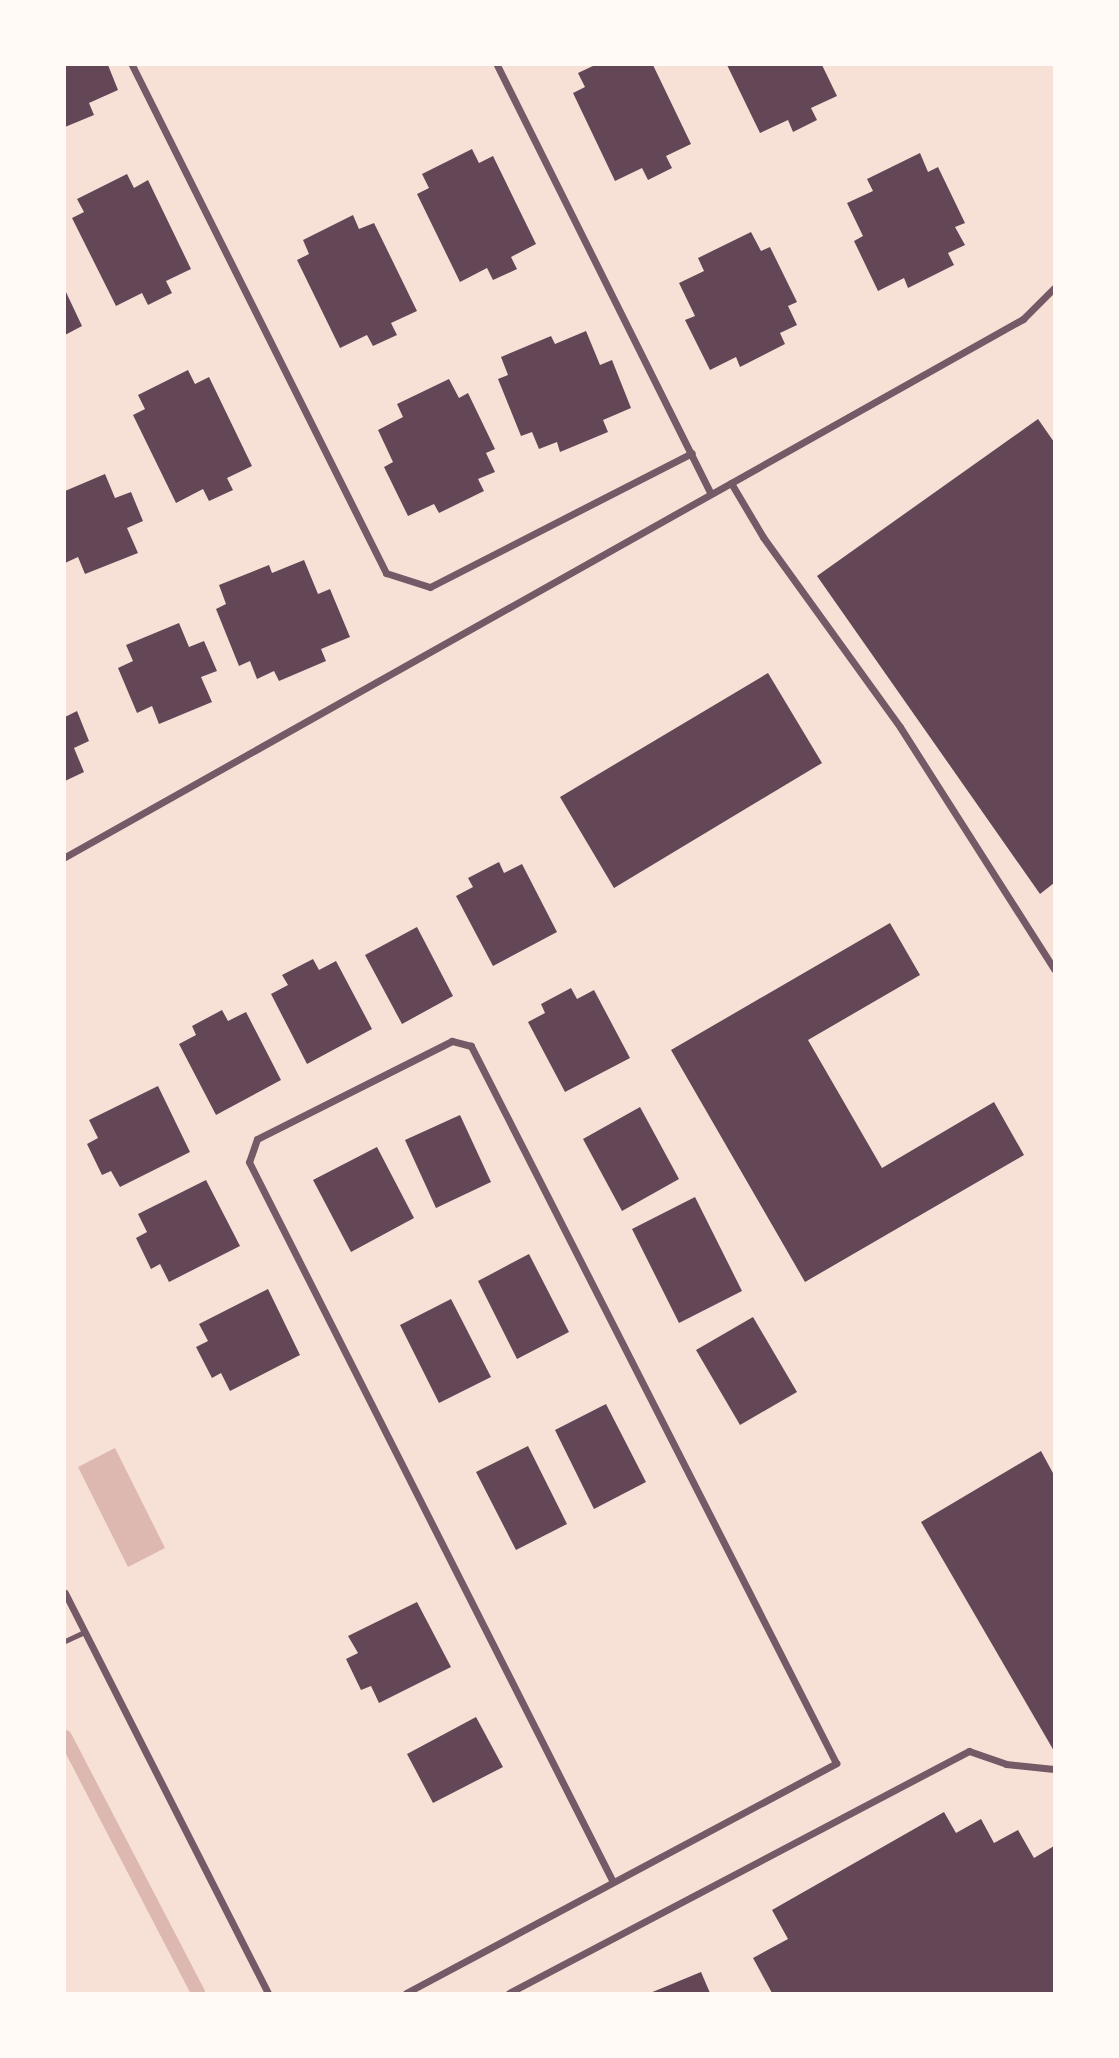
<!DOCTYPE html>
<html>
<head>
<meta charset="utf-8">
<style>
	body { margin:0 }
	#map { position:relative; width:1119px; height:2058px; overflow:hidden; background:#f7e1d7; font-family:"Crimson Pro",serif }
	div>[style] { position:absolute }
	.water>* { inset:0; background:#dcb8b0 }
	.stream>* { height:14px; margin:-7px; padding:0 7px; transform-origin:7px; border-radius:7px; background:#dcb8b0 }
	.building>* { inset:0; background:#644757 }
	.service>* { height:5px; margin:-2.5px; padding:0 2.5px; transform-origin:2.5px; border-radius:2.5px; background:#755966 }
	.minor>* { height:7px; margin:-3.5px; padding:0 3.5px; transform-origin:3.5px; border-radius:3.5px; background:#755966 }
	span { translate:-50% -50%; white-space:nowrap; text-align:center; line-height:1.15; -webkit-text-stroke:5px #fffaf5; paint-order:stroke }
	.frame { position:absolute; inset:0; border:66px solid #fffaf5; pointer-events:none }
</style>
</head>
<body>
<div id="map">
	<div class="water">
		<div style="clip-path:polygon(115px 1448px,165px 1548px,128px 1567px,78px 1467px)"></div>
	</div>
	<div class="stream">
		<div style="left:65px;top:1737px;width:288px;rotate:62.5deg"></div>
	</div>
	<div class="building">
		<div style="clip-path:polygon(65px 65px,108px 65px,118px 90px,89px 103px,94px 115px,65px 127px)"></div>
		<div style="clip-path:polygon(595px 65px,653px 65px,691px 144px,666px 156px,672px 168px,648px 180px,642px 168px,615px 181px,573px 93px,585px 87px,578px 73px)"></div>
		<div style="clip-path:polygon(727px 65px,822px 65px,837px 96px,811px 108px,817px 120px,793px 132px,788px 120px,760px 133px)"></div>
		<div style="clip-path:polygon(472px 149px,479px 163px,493px 156px,536px 244px,511px 257px,517px 269px,493px 280px,487px 268px,460px 282px,417px 194px,429px 188px,422px 174px)"></div>
		<div style="clip-path:polygon(920px 153px,928px 172px,938px 167px,965px 223px,955px 227px,965px 245px,948px 253px,954px 265px,908px 288px,904px 278px,878px 291px,854px 241px,863px 236px,847px 203px,873px 191px,867px 179px)"></div>
		<div style="clip-path:polygon(127px 174px,134px 188px,148px 180px,191px 269px,166px 281px,172px 293px,148px 305px,142px 293px,116px 306px,72px 218px,84px 212px,77px 199px)"></div>
		<div style="clip-path:polygon(353px 215px,359px 229px,374px 223px,417px 311px,391px 323px,397px 335px,373px 346px,367px 335px,340px 348px,297px 260px,309px 254px,303px 240px)"></div>
		<div style="clip-path:polygon(751px 232px,761px 251px,770px 247px,797px 302px,788px 306px,797px 325px,780px 333px,785px 344px,740px 367px,736px 357px,710px 370px,685px 320px,695px 316px,679px 283px,704px 271px,698px 258px)"></div>
		<div style="clip-path:polygon(65px 290px,82px 326px,65px 335px)"></div>
		<div style="clip-path:polygon(586px 331px,600px 365px,612px 360px,631px 408px,603px 420px,608px 432px,560px 452px,557px 442px,539px 449px,532px 432px,521px 436px,498px 379px,508px 375px,501px 357px,551px 336px,555px 344px)"></div>
		<div style="clip-path:polygon(188px 370px,195px 384px,209px 377px,252px 466px,227px 478px,233px 490px,209px 501px,203px 489px,176px 503px,133px 415px,145px 409px,138px 395px)"></div>
		<div style="clip-path:polygon(449px 379px,459px 398px,468px 393px,495px 449px,486px 453px,495px 472px,478px 479px,484px 491px,439px 513px,434px 504px,408px 516px,384px 467px,393px 462px,378px 430px,403px 417px,397px 404px)"></div>
		<div style="clip-path:polygon(1038px 419px,1054px 442px,1054px 883px,1040px 894px,817px 576px)"></div>
		<div style="clip-path:polygon(105px 474px,115px 498px,131px 492px,143px 521px,127px 528px,138px 553px,85px 574px,78px 557px,65px 563px,65px 491px)"></div>
		<div style="clip-path:polygon(304px 560px,318px 594px,330px 589px,350px 637px,321px 649px,326px 661px,279px 681px,274px 671px,257px 679px,250px 661px,239px 666px,216px 609px,226px 604px,219px 585px,269px 565px,272px 573px)"></div>
		<div style="clip-path:polygon(179px 623px,189px 647px,204px 641px,217px 671px,201px 677px,212px 702px,159px 724px,152px 706px,137px 713px,118px 668px,133px 661px,126px 645px)"></div>
		<div style="clip-path:polygon(768px 673px,822px 763px,614px 888px,560px 797px)"></div>
		<div style="clip-path:polygon(77px 711px,89px 741px,74px 748px,84px 772px,65px 781px,65px 717px)"></div>
		<div style="clip-path:polygon(499px 862px,504px 873px,522px 864px,557px 932px,493px 966px,456px 896px,473px 887px,468px 878px)"></div>
		<div style="clip-path:polygon(890px 923px,920px 975px,808px 1040px,882px 1168px,994px 1102px,1024px 1155px,805px 1282px,671px 1050px)"></div>
		<div style="clip-path:polygon(417px 927px,453px 996px,402px 1024px,365px 955px)"></div>
		<div style="clip-path:polygon(313px 959px,319px 970px,336px 961px,372px 1029px,307px 1064px,271px 994px,288px 985px,282px 975px)"></div>
		<div style="clip-path:polygon(571px 988px,577px 999px,594px 990px,630px 1058px,565px 1092px,528px 1022px,545px 1013px,541px 1004px)"></div>
		<div style="clip-path:polygon(222px 1010px,228px 1021px,246px 1012px,281px 1080px,216px 1115px,179px 1044px,196px 1035px,192px 1026px)"></div>
		<div style="clip-path:polygon(158px 1086px,190px 1152px,120px 1187px,111px 1171px,102px 1175px,87px 1144px,98px 1138px,89px 1120px)"></div>
		<div style="clip-path:polygon(640px 1107px,679px 1179px,622px 1211px,583px 1139px)"></div>
		<div style="clip-path:polygon(460px 1115px,491px 1182px,436px 1208px,405px 1140px)"></div>
		<div style="clip-path:polygon(377px 1147px,414px 1218px,351px 1252px,313px 1180px)"></div>
		<div style="clip-path:polygon(206px 1180px,240px 1246px,169px 1282px,160px 1264px,151px 1269px,136px 1238px,147px 1232px,138px 1214px)"></div>
		<div style="clip-path:polygon(695px 1197px,742px 1291px,679px 1323px,632px 1229px)"></div>
		<div style="clip-path:polygon(529px 1254px,569px 1332px,517px 1359px,478px 1281px)"></div>
		<div style="clip-path:polygon(268px 1289px,300px 1355px,230px 1391px,221px 1373px,212px 1378px,196px 1347px,208px 1341px,199px 1324px)"></div>
		<div style="clip-path:polygon(451px 1299px,491px 1377px,439px 1403px,400px 1325px)"></div>
		<div style="clip-path:polygon(753px 1317px,797px 1392px,740px 1425px,696px 1350px)"></div>
		<div style="clip-path:polygon(606px 1404px,646px 1482px,594px 1509px,555px 1430px)"></div>
		<div style="clip-path:polygon(528px 1446px,567px 1524px,516px 1550px,476px 1472px)"></div>
		<div style="clip-path:polygon(1041px 1451px,1054px 1475px,1054px 1751px,921px 1522px)"></div>
		<div style="clip-path:polygon(417px 1602px,451px 1667px,379px 1703px,371px 1686px,361px 1690px,346px 1659px,358px 1653px,348px 1636px)"></div>
		<div style="clip-path:polygon(476px 1717px,503px 1767px,433px 1803px,407px 1754px)"></div>
		<div style="clip-path:polygon(944px 1812px,956px 1833px,981px 1819px,994px 1843px,1018px 1830px,1034px 1858px,1054px 1846px,1054px 1993px,772px 1993px,753px 1958px,788px 1939px,772px 1910px)"></div>
		<div style="clip-path:polygon(701px 1972px,710px 1993px,650px 1993px)"></div>
	</div>
	<div class="service">
		<div style="left:65px;top:1641px;width:21px;rotate:-25deg"></div>
	</div>
	<div class="minor">
		<div style="left:132px;top:65px;width:568px;rotate:63.43deg"></div>
		<div style="left:386px;top:573px;width:46px;rotate:17.7deg"></div>
		<div style="left:430px;top:587px;width:294px;rotate:-27.1deg"></div>
		<div style="left:497px;top:65px;width:479px;rotate:63.5deg"></div>
		<div style="left:731px;top:483px;width:63px;rotate:59.3deg"></div>
		<div style="left:763px;top:537px;width:234px;rotate:54.2deg"></div>
		<div style="left:900px;top:727px;width:287px;rotate:57.5deg"></div>
		<div style="left:65px;top:857px;width:1099px;rotate:-29.32deg"></div>
		<div style="left:1023px;top:319px;width:44px;rotate:-45deg"></div>
		<div style="left:65px;top:1593px;width:449px;rotate:63.1deg"></div>
		<div style="left:406px;top:1993px;width:488px;rotate:-28.1deg"></div>
		<div style="left:836px;top:1763px;width:805px;rotate:-116.98deg"></div>
		<div style="left:471px;top:1046px;width:20px;rotate:-165deg"></div>
		<div style="left:452px;top:1041px;width:218px;rotate:153.3deg"></div>
		<div style="left:257px;top:1139px;width:24px;rotate:109deg"></div>
		<div style="left:249px;top:1162px;width:805px;rotate:63.18deg"></div>
		<div style="left:509px;top:1993px;width:520px;rotate:-27.75deg"></div>
		<div style="left:969px;top:1751px;width:39px;rotate:19deg"></div>
		<div style="left:1006px;top:1764px;width:48px;rotate:5.9deg"></div>
	</div>
	<div class="frame"></div>
</div>
</body>
</html>
